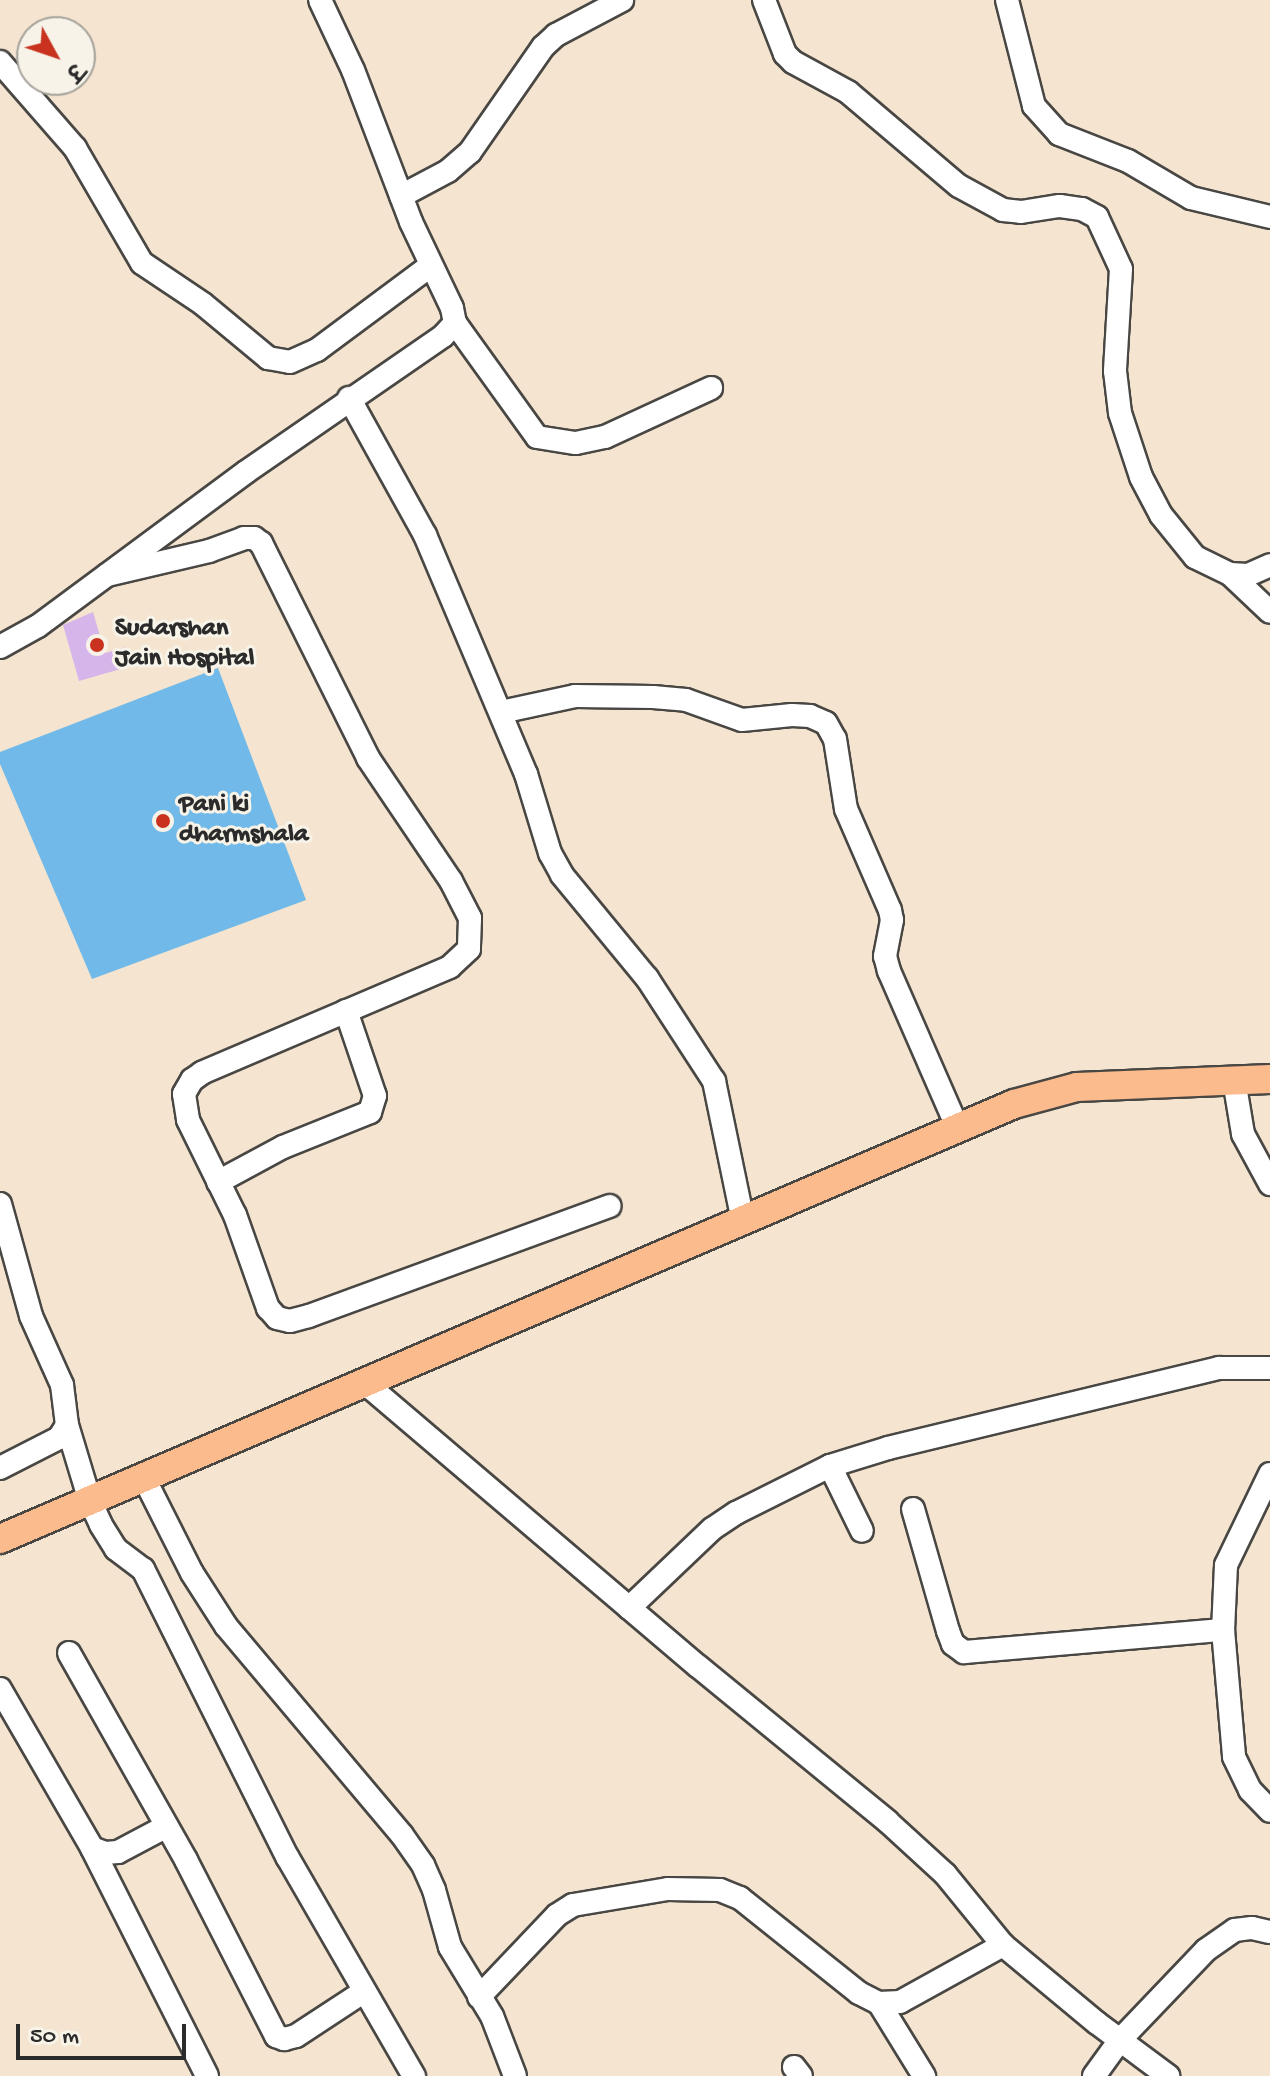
<!DOCTYPE html>
<html>
<head>
<meta charset="utf-8">
<style>
	body { margin:0 }
	#map { position:relative; width:1270px; height:2076px; overflow:hidden; background:#f5e5d0; font-family:"Gochi Hand","Playpen Sans Deva",sans-serif }
	div>[style] { position:absolute }
	.water>* { inset:0; background:#71b9e8 }
	.building>* { inset:0; background:#d6b5eb }
	.roads { filter:drop-shadow(2px 0 #494744) drop-shadow(-2px 0 #494744) drop-shadow(0 2px #494744) drop-shadow(0 -2px #494744) }
	.minor>* { height:22px; margin:-11px; padding:0 11px; transform-origin:11px; border-radius:11px; background:#fff }
	.major>* { height:28px; margin:-14px; padding:0 14px; transform-origin:14px; border-radius:14px; background:#fbbb8d }
	.dots>* { width:22px; height:22px; translate:-50% -50%; box-sizing:border-box; border:4px solid #f7f3e8; border-radius:50% }
	span { translate:-50% -50%; white-space:nowrap; text-align:center; line-height:1.15; -webkit-text-stroke:6px #f7f3e8; paint-order:stroke }
	.poi-label { font-size:26px; color:#2b2b2b; font-weight:700 }
	.left { translate:0 -50%; text-align:left }
	.north { position:absolute; left:16px; top:16px; width:80px; height:80px; box-sizing:border-box; background:#f7f3e8; border:2px solid #a5a39c; border-radius:50%; rotate:130deg; font-size:22px; font-weight:700; line-height:32px; text-align:center; color:#2b2b2b }
	.north::after { content:''; display:block; margin:auto; width:28px; height:36px; background:#c8321e; clip-path:polygon(50% 0,100% 100%,50% 72%,0 100%) }
	.scale { position:absolute; left:16px; top:2024px; width:170px; height:36px; box-sizing:border-box; border:4px solid #2b2b2b; border-top:0; padding-left:10px; font-size:24px; line-height:28px; white-space:nowrap; color:#2b2b2b; -webkit-text-stroke:6px #f7f3e8; paint-order:stroke }
</style>
</head>
<body>
<div id="map">
	<div class="water">
		<div style="clip-path:polygon(218px 668px,306px 900px,92px 979px,0 764px,0 752px)"></div>
	</div>
	<div class="building">
		<div style="clip-path:polygon(93px 612px,105px 653px,126px 647px,131px 666px,79px 681px,63px 625px)"></div>
	</div>
	<div class="roads">
		<div class="minor">
			<div style="left:320px;top:0;width:77px;rotate:64.8deg"></div>
			<div style="left:353px;top:70px;width:163px;rotate:69.1deg"></div>
			<div style="left:411px;top:222px;width:95px;rotate:64.5deg"></div>
			<div style="left:452px;top:308px;width:15px;rotate:79deg"></div>
			<div style="left:455px;top:323px;width:140px;rotate:54.3deg"></div>
			<div style="left:537px;top:437px;width:39px;rotate:9deg"></div>
			<div style="left:576px;top:443px;width:30px;rotate:-12deg"></div>
			<div style="left:605px;top:437px;width:117px;rotate:-24.8deg"></div>
			<div style="left:764px;top:0;width:58px;rotate:68.7deg"></div>
			<div style="left:785px;top:54px;width:11px;rotate:45deg"></div>
			<div style="left:793px;top:62px;width:63px;rotate:28.6deg"></div>
			<div style="left:848px;top:92px;width:145px;rotate:40.3deg"></div>
			<div style="left:959px;top:186px;width:50px;rotate:28.6deg"></div>
			<div style="left:1003px;top:210px;width:18px;rotate:6deg"></div>
			<div style="left:1021px;top:212px;width:39px;rotate:-9deg"></div>
			<div style="left:1060px;top:206px;width:22px;rotate:8deg"></div>
			<div style="left:1082px;top:209px;width:17px;rotate:28deg"></div>
			<div style="left:1097px;top:217px;width:57px;rotate:65.2deg"></div>
			<div style="left:1121px;top:269px;width:102px;rotate:93.4deg"></div>
			<div style="left:1115px;top:371px;width:42px;rotate:83.2deg"></div>
			<div style="left:1120px;top:413px;width:67px;rotate:71.8deg"></div>
			<div style="left:1141px;top:477px;width:43px;rotate:62.2deg"></div>
			<div style="left:1161px;top:515px;width:54px;rotate:51deg"></div>
			<div style="left:1195px;top:557px;width:39px;rotate:26deg"></div>
			<div style="left:1230px;top:574px;width:18px;rotate:3deg"></div>
			<div style="left:1248px;top:575px;width:24px;rotate:-24deg"></div>
			<div style="left:1007px;top:0;width:109px;rotate:75.7deg"></div>
			<div style="left:1034px;top:106px;width:38px;rotate:48deg"></div>
			<div style="left:1059px;top:134px;width:74px;rotate:21.4deg"></div>
			<div style="left:1128px;top:161px;width:73px;rotate:30.4deg"></div>
			<div style="left:1191px;top:198px;width:81px;rotate:13.5deg"></div>
			<div style="left:0;top:62px;width:114px;rotate:48.9deg"></div>
			<div style="left:75px;top:148px;width:133px;rotate:59.8deg"></div>
			<div style="left:142px;top:263px;width:73px;rotate:33.9deg"></div>
			<div style="left:203px;top:304px;width:85px;rotate:39.7deg"></div>
			<div style="left:268px;top:358px;width:22px;rotate:10deg"></div>
			<div style="left:290px;top:362px;width:30px;rotate:-24deg"></div>
			<div style="left:317px;top:350px;width:141px;rotate:-36.6deg"></div>
			<div style="left:401px;top:196px;width:53px;rotate:-28deg"></div>
			<div style="left:448px;top:171px;width:29px;rotate:-41deg"></div>
			<div style="left:470px;top:152px;width:128px;rotate:-55.2deg"></div>
			<div style="left:543px;top:47px;width:18px;rotate:-43deg"></div>
			<div style="left:556px;top:35px;width:75px;rotate:-27.9deg"></div>
			<div style="left:349px;top:398px;width:157px;rotate:61deg"></div>
			<div style="left:425px;top:535px;width:259px;rotate:67.1deg"></div>
			<div style="left:526px;top:774px;width:83px;rotate:73.1deg"></div>
			<div style="left:550px;top:853px;width:25px;rotate:61deg"></div>
			<div style="left:562px;top:875px;width:134px;rotate:50.5deg"></div>
			<div style="left:647px;top:978px;width:123px;rotate:57deg"></div>
			<div style="left:714px;top:1081px;width:143px;rotate:78.3deg"></div>
			<div style="left:1230px;top:574px;width:55px;rotate:43.5deg"></div>
			<div style="left:107px;top:575px;width:105px;rotate:-13.2deg"></div>
			<div style="left:209px;top:551px;width:37px;rotate:-20deg"></div>
			<div style="left:244px;top:538px;width:10px"></div>
			<div style="left:254px;top:538px;width:9px;rotate:36deg"></div>
			<div style="left:261px;top:543px;width:240px;rotate:63.5deg"></div>
			<div style="left:368px;top:758px;width:148px;rotate:56deg"></div>
			<div style="left:451px;top:881px;width:42px;rotate:62.8deg"></div>
			<div style="left:470px;top:918px;width:31px;rotate:92deg"></div>
			<div style="left:469px;top:949px;width:26px;rotate:137deg"></div>
			<div style="left:450px;top:967px;width:270px;rotate:156.9deg"></div>
			<div style="left:202px;top:1073px;width:12px;rotate:145deg"></div>
			<div style="left:192px;top:1080px;width:16px;rotate:120deg"></div>
			<div style="left:184px;top:1094px;width:26px;rotate:81deg"></div>
			<div style="left:188px;top:1120px;width:106px;rotate:63.7deg"></div>
			<div style="left:235px;top:1215px;width:99px;rotate:70.5deg"></div>
			<div style="left:268px;top:1308px;width:13px;rotate:48deg"></div>
			<div style="left:277px;top:1318px;width:13px;rotate:13deg"></div>
			<div style="left:290px;top:1321px;width:20px;rotate:-15deg"></div>
			<div style="left:309px;top:1316px;width:320px;rotate:-20.1deg"></div>
			<div style="left:0;top:647px;width:43px;rotate:-28.9deg"></div>
			<div style="left:38px;top:626px;width:259px;rotate:-36.5deg"></div>
			<div style="left:246px;top:472px;width:239px;rotate:-34.6deg"></div>
			<div style="left:443px;top:336px;width:18px;rotate:-47deg"></div>
			<div style="left:501px;top:712px;width:76px;rotate:-12.2deg"></div>
			<div style="left:575px;top:696px;width:78px;rotate:0.7deg"></div>
			<div style="left:653px;top:697px;width:33px;rotate:5deg"></div>
			<div style="left:686px;top:700px;width:59px;rotate:19.7deg"></div>
			<div style="left:742px;top:720px;width:50px;rotate:-5.7deg"></div>
			<div style="left:792px;top:715px;width:18px;rotate:3deg"></div>
			<div style="left:810px;top:716px;width:17px;rotate:24deg"></div>
			<div style="left:826px;top:723px;width:18px;rotate:61deg"></div>
			<div style="left:835px;top:739px;width:71px;rotate:81.1deg"></div>
			<div style="left:846px;top:809px;width:110px;rotate:66.5deg"></div>
			<div style="left:890px;top:910px;width:10px;rotate:79deg"></div>
			<div style="left:892px;top:920px;width:37px;rotate:101deg"></div>
			<div style="left:885px;top:956px;width:16px;rotate:75deg"></div>
			<div style="left:889px;top:971px;width:172px;rotate:66.4deg"></div>
			<div style="left:1234px;top:1080px;width:55px;rotate:80.5deg"></div>
			<div style="left:1243px;top:1134px;width:57px;rotate:61.6deg"></div>
			<div style="left:218px;top:1182px;width:74px;rotate:-28.3deg"></div>
			<div style="left:283px;top:1147px;width:94px;rotate:-21.9deg"></div>
			<div style="left:370px;top:1112px;width:17px;rotate:-73deg"></div>
			<div style="left:375px;top:1096px;width:90px;rotate:-108.8deg"></div>
			<div style="left:0;top:1204px;width:116px;rotate:74.5deg"></div>
			<div style="left:31px;top:1316px;width:76px;rotate:65.8deg"></div>
			<div style="left:62px;top:1385px;width:40px;rotate:82.9deg"></div>
			<div style="left:67px;top:1425px;width:79px;rotate:73.2deg"></div>
			<div style="left:90px;top:1501px;width:26px;rotate:65deg"></div>
			<div style="left:101px;top:1525px;width:28px;rotate:58deg"></div>
			<div style="left:116px;top:1549px;width:34px;rotate:37deg"></div>
			<div style="left:143px;top:1569px;width:323px;rotate:63.4deg"></div>
			<div style="left:288px;top:1858px;width:252px;rotate:60deg"></div>
			<div style="left:365px;top:1383px;width:438px;rotate:40.4deg"></div>
			<div style="left:699px;top:1667px;width:243px;rotate:39.3deg"></div>
			<div style="left:887px;top:1821px;width:79px;rotate:42.4deg"></div>
			<div style="left:945px;top:1874px;width:92px;rotate:50.8deg"></div>
			<div style="left:1003px;top:1945px;width:122px;rotate:39.7deg"></div>
			<div style="left:1097px;top:2023px;width:89px;rotate:36.7deg"></div>
			<div style="left:830px;top:1466px;width:72px;rotate:63.8deg"></div>
			<div style="left:0;top:1468px;width:66px;rotate:-27deg"></div>
			<div style="left:59px;top:1438px;width:15px;rotate:-58deg"></div>
			<div style="left:1270px;top:1474px;width:101px;rotate:115.8deg"></div>
			<div style="left:1226px;top:1565px;width:65px;rotate:92.6deg"></div>
			<div style="left:1223px;top:1630px;width:127px;rotate:85deg"></div>
			<div style="left:1234px;top:1757px;width:37px;rotate:64deg"></div>
			<div style="left:1250px;top:1790px;width:29px;rotate:46deg"></div>
			<div style="left:144px;top:1478px;width:106px;rotate:63.2deg"></div>
			<div style="left:192px;top:1573px;width:63px;rotate:57.3deg"></div>
			<div style="left:226px;top:1626px;width:273px;rotate:49.9deg"></div>
			<div style="left:402px;top:1835px;width:37px;rotate:55deg"></div>
			<div style="left:423px;top:1865px;width:27px;rotate:66deg"></div>
			<div style="left:434px;top:1890px;width:59px;rotate:74.3deg"></div>
			<div style="left:450px;top:1947px;width:81px;rotate:58.7deg"></div>
			<div style="left:492px;top:2016px;width:64px;rotate:69deg"></div>
			<div style="left:913px;top:1509px;width:127px;rotate:74deg"></div>
			<div style="left:948px;top:1631px;width:14px;rotate:69deg"></div>
			<div style="left:953px;top:1644px;width:14px;rotate:36deg"></div>
			<div style="left:964px;top:1652px;width:260px;rotate:-4.9deg"></div>
			<div style="left:629px;top:1608px;width:115px;rotate:-43.6deg"></div>
			<div style="left:712px;top:1529px;width:29px;rotate:-34deg"></div>
			<div style="left:736px;top:1513px;width:105px;rotate:-26.6deg"></div>
			<div style="left:830px;top:1466px;width:61px;rotate:-17.2deg"></div>
			<div style="left:888px;top:1448px;width:341px;rotate:-13.6deg"></div>
			<div style="left:1219px;top:1368px;width:51px"></div>
			<div style="left:69px;top:1653px;width:238px;rotate:60.5deg"></div>
			<div style="left:186px;top:1860px;width:198px;rotate:62.9deg"></div>
			<div style="left:276px;top:2036px;width:9px;rotate:21deg"></div>
			<div style="left:284px;top:2039px;width:12px;rotate:-14deg"></div>
			<div style="left:296px;top:2036px;width:80px;rotate:-33.3deg"></div>
			<div style="left:0;top:1689px;width:184px;rotate:59.9deg"></div>
			<div style="left:92px;top:1848px;width:14px;rotate:21deg"></div>
			<div style="left:105px;top:1853px;width:13px;rotate:-4deg"></div>
			<div style="left:118px;top:1852px;width:55px;rotate:-28deg"></div>
			<div style="left:92px;top:1848px;width:255px;rotate:63.2deg"></div>
			<div style="left:479px;top:1997px;width:113px;rotate:-46.4deg"></div>
			<div style="left:557px;top:1915px;width:19px;rotate:-32deg"></div>
			<div style="left:573px;top:1905px;width:96px;rotate:-9.6deg"></div>
			<div style="left:668px;top:1889px;width:52px;rotate:1.1deg"></div>
			<div style="left:720px;top:1890px;width:22px;rotate:22deg"></div>
			<div style="left:740px;top:1898px;width:152px;rotate:38.6deg"></div>
			<div style="left:859px;top:1993px;width:22px;rotate:27deg"></div>
			<div style="left:879px;top:2003px;width:21px;rotate:-3deg"></div>
			<div style="left:900px;top:2002px;width:118px;rotate:-29deg"></div>
			<div style="left:879px;top:2003px;width:86px;rotate:58.3deg"></div>
			<div style="left:794px;top:2067px;width:11px;rotate:52deg"></div>
			<div style="left:1094px;top:2076px;width:44px;rotate:-54.2deg"></div>
			<div style="left:1120px;top:2040px;width:124px;rotate:-46.3deg"></div>
			<div style="left:1206px;top:1950px;width:35px;rotate:-35deg"></div>
			<div style="left:1235px;top:1930px;width:17px;rotate:-7deg"></div>
			<div style="left:1252px;top:1928px;width:18px;rotate:13deg"></div>
		</div>
		<div class="major">
			<div style="left:0;top:1539px;width:1103px;rotate:-23.22deg"></div>
			<div style="left:1014px;top:1104px;width:65px;rotate:-15.1deg"></div>
			<div style="left:1077px;top:1087px;width:193px;rotate:-2.4deg"></div>
		</div>
	</div>
	<div class="dots">
		<div style="left:97px;top:645px;background:#c8321e"></div>
		<div style="left:163px;top:821px;background:#c8321e"></div>
	</div>
	<div class="poi-label">
		<span class="left" style="left:115px;top:645px">Sudarshan<br>Jain Hospital</span>
		<span class="left" style="left:179px;top:821px">Pani ki<br>dharmshala</span>
	</div>
	<div class="north">उ</div>
	<div class="scale">50 m</div>
</div>
</body>
</html>
